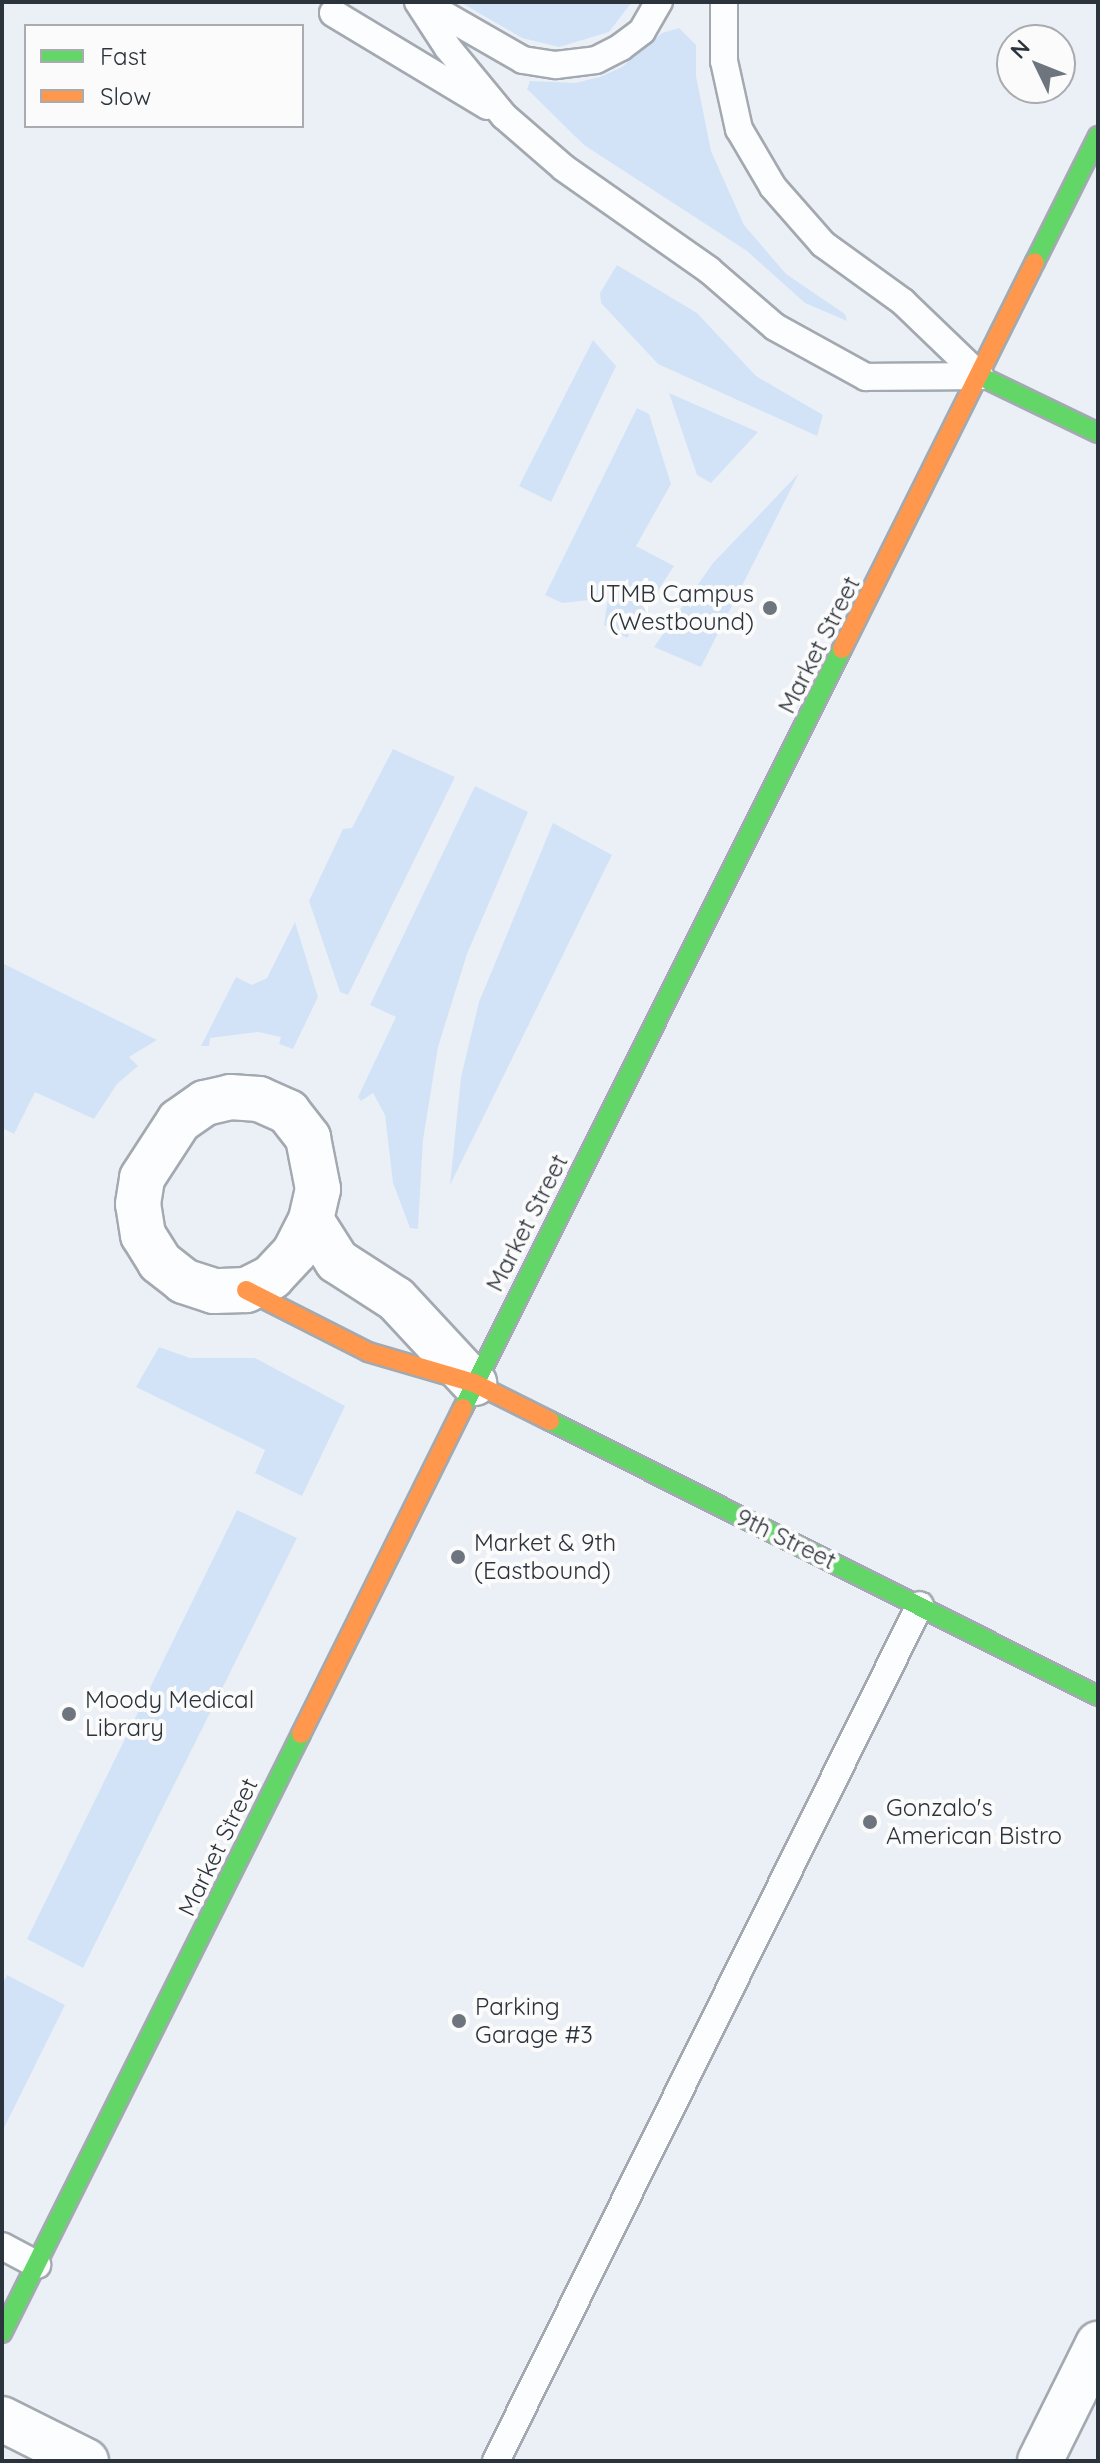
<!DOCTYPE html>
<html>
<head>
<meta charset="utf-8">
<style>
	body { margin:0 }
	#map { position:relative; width:1100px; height:2463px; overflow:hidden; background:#ebf0f6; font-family:Quicksand,sans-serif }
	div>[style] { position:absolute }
	.green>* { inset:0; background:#d3e3f7 }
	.roads { filter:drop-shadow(2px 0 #a3a9b0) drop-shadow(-2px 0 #a3a9b0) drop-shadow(0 2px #a3a9b0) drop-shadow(0 -2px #a3a9b0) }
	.lane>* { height:26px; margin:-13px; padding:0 13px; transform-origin:13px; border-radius:13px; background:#fcfdfe }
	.street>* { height:44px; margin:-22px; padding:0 22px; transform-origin:22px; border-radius:22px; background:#fcfdfe }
	.fast>* { height:18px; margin:-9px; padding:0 9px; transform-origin:9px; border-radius:9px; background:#63d668 }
	.slow>* { height:18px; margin:-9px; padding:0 9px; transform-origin:9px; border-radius:9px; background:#ff974d }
	.dots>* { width:22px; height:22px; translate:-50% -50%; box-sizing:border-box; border:4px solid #fbfbfb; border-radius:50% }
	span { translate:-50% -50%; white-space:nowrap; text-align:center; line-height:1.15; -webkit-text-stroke:8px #fbfbfb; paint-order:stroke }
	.poi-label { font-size:24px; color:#2b333d }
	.right { translate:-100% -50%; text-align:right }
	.left { translate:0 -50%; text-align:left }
	.street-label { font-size:24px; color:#2b333d }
	.frame { position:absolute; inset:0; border:4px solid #2b333d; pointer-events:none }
	.legend { position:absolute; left:24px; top:24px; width:280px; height:104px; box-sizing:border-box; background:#fbfbfb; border:2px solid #a8abaf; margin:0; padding:10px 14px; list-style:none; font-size:24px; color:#2b333d }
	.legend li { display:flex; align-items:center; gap:16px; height:40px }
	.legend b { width:40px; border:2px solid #a8abaf }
	.north { position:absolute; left:996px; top:24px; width:80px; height:80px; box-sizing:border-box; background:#fbfbfb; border:2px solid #a8abaf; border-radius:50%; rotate:313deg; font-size:22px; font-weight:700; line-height:32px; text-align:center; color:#2b333d }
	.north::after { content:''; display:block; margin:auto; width:28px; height:36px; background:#6e757e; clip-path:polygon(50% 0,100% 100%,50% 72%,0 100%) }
</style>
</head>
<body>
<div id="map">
	<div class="green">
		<div style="clip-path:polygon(460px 2px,632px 2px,609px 32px,559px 47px,522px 38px)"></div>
		<div style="clip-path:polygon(679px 28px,696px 45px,696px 76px,711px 151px,744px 225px,786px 274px,845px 314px,847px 321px,805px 303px,747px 251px,584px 145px,527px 89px,530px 81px,575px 83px,600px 77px,622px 67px,662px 33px)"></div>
		<div style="clip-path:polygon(617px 265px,697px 313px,756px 376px,823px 415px,817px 436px,658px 364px,601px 303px,600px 293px)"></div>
		<div style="clip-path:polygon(593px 340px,616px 366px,551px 502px,519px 486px)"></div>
		<div style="clip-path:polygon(669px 393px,758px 432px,711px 483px,697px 475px)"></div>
		<div style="clip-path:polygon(637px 408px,649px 414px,671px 484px,636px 546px,674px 566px,627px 638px,604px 625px,608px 598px,562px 603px,545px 595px)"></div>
		<div style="clip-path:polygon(799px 473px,701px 667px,654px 647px,713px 563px)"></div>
		<div style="clip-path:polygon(393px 749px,455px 777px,348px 995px,340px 992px,309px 901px,343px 829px,352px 828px)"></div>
		<div style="clip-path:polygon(475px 786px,528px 812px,467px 954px,438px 1047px,423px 1140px,418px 1229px,410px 1228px,393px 1183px,385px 1115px,373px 1093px,361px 1101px,358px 1097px,396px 1017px,370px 1005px)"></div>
		<div style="clip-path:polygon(553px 823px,612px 855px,450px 1185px,461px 1077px,479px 1002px)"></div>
		<div style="clip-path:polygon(295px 922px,318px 997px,293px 1049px,279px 1044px,281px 1037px,258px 1032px,210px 1038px,209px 1046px,201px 1046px,236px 977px,252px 985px,267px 978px)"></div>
		<div style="clip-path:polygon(2px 963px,157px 1040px,129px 1057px,138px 1066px,117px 1084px,94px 1119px,35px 1092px,14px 1134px,2px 1128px)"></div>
		<div style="clip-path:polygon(159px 1347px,190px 1358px,255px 1358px,345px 1406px,302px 1496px,255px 1473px,265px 1450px,136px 1387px)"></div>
		<div style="clip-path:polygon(237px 1510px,297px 1538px,83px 1968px,27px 1939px)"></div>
		<div style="clip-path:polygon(7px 1975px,65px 2005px,2px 2132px,2px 1985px)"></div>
	</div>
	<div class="roads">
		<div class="lane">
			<div style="left:418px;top:2px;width:55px;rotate:56.9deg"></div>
			<div style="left:448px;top:48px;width:88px;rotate:50.5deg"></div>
			<div style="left:504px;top:116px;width:79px;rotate:40.9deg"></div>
			<div style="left:564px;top:168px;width:177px;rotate:35.1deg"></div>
			<div style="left:709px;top:270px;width:87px;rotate:40.8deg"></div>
			<div style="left:775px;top:327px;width:104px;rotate:28.8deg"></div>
			<div style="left:866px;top:377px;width:114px;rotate:-0.5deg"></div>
			<div style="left:422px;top:2px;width:116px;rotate:29.9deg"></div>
			<div style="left:523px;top:60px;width:33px;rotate:9deg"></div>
			<div style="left:556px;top:65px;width:40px;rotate:-7.1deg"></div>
			<div style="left:596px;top:60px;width:28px;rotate:-27deg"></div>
			<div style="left:621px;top:47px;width:26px;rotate:-37deg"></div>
			<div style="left:642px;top:31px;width:34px;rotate:-60deg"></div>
			<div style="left:724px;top:2px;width:59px;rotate:90deg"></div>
			<div style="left:724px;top:61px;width:70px;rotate:77.6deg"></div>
			<div style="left:739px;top:129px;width:67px;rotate:59.6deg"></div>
			<div style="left:773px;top:187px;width:76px;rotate:48.7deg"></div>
			<div style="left:823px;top:244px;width:99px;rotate:35.9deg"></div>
			<div style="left:903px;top:302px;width:107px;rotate:43.9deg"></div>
			<div style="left:333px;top:13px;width:180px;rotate:31.1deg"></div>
			<div style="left:2px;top:2246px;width:40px;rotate:28deg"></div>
			<div style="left:496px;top:2461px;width:955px;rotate:-63.65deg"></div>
		</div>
		<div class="street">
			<div style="left:230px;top:1097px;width:29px;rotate:4deg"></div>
			<div style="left:259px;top:1099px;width:32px;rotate:24deg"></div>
			<div style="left:288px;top:1112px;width:33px;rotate:52deg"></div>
			<div style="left:308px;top:1138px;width:52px;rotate:78.9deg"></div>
			<div style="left:318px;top:1189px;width:32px;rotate:103deg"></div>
			<div style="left:311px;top:1220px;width:36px;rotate:117deg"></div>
			<div style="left:295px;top:1252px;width:34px;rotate:133deg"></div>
			<div style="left:272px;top:1277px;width:29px;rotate:153deg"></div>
			<div style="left:246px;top:1290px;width:32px;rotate:178deg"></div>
			<div style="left:214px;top:1291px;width:32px;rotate:-162deg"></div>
			<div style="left:184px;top:1281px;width:31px;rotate:-142deg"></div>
			<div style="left:160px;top:1262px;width:32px;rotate:-122deg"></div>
			<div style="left:143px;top:1235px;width:31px;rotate:-99deg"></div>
			<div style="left:138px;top:1204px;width:26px;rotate:-81deg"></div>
			<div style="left:142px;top:1178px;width:68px;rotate:-57deg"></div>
			<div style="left:179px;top:1121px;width:32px;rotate:-35deg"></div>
			<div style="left:205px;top:1103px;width:26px;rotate:-13deg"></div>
			<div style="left:311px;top:1220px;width:49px;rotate:57.6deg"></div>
			<div style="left:337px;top:1261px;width:70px;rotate:32.8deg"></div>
			<div style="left:396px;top:1299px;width:115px;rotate:47.1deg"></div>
			<div style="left:2px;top:2419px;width:94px;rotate:26.6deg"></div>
			<div style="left:1040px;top:2461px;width:131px;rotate:-63.6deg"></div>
		</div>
		<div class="fast">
			<div style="left:1035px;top:262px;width:141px;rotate:-63.4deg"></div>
			<div style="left:980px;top:376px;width:131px;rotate:25.8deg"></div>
			<div style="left:463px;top:1408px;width:848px;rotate:-63.47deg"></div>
			<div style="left:550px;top:1421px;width:613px;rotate:26.65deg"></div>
			<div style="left:2px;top:2333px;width:669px;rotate:-63.47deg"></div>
		</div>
		<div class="slow">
			<div style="left:842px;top:649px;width:432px;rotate:-63.5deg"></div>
			<div style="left:246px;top:1290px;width:137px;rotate:26.9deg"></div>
			<div style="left:368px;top:1352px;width:110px;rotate:16.3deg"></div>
			<div style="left:474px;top:1383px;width:85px;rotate:26.6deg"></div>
			<div style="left:301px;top:1734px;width:364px;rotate:-63.6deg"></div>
		</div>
	</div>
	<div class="dots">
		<div style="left:770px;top:608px;background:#6e757e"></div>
		<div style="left:458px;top:1557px;background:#6e757e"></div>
		<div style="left:69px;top:1714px;background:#6e757e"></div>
		<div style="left:870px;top:1822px;background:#6e757e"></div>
		<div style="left:459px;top:2021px;background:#6e757e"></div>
	</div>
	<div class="poi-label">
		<span class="right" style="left:754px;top:608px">UTMB Campus<br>(Westbound)</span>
		<span class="left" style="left:474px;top:1557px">Market &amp; 9th<br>(Eastbound)</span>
		<span class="left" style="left:85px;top:1714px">Moody Medical<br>Library</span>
		<span class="left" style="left:886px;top:1822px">Gonzalo's<br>American Bistro</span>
		<span class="left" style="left:475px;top:2021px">Parking<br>Garage #3</span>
	</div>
	<div class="street-label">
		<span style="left:819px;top:645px;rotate:-63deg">Market Street</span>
		<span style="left:527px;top:1223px;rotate:-63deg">Market Street</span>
		<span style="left:786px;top:1539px;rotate:26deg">9th Street</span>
		<span style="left:218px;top:1847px;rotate:-64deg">Market Street</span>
	</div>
	<div class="frame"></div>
	<ul class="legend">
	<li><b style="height:10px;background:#63d668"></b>Fast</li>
	<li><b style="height:10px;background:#ff974d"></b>Slow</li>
	</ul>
	<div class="north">N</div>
</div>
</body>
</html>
